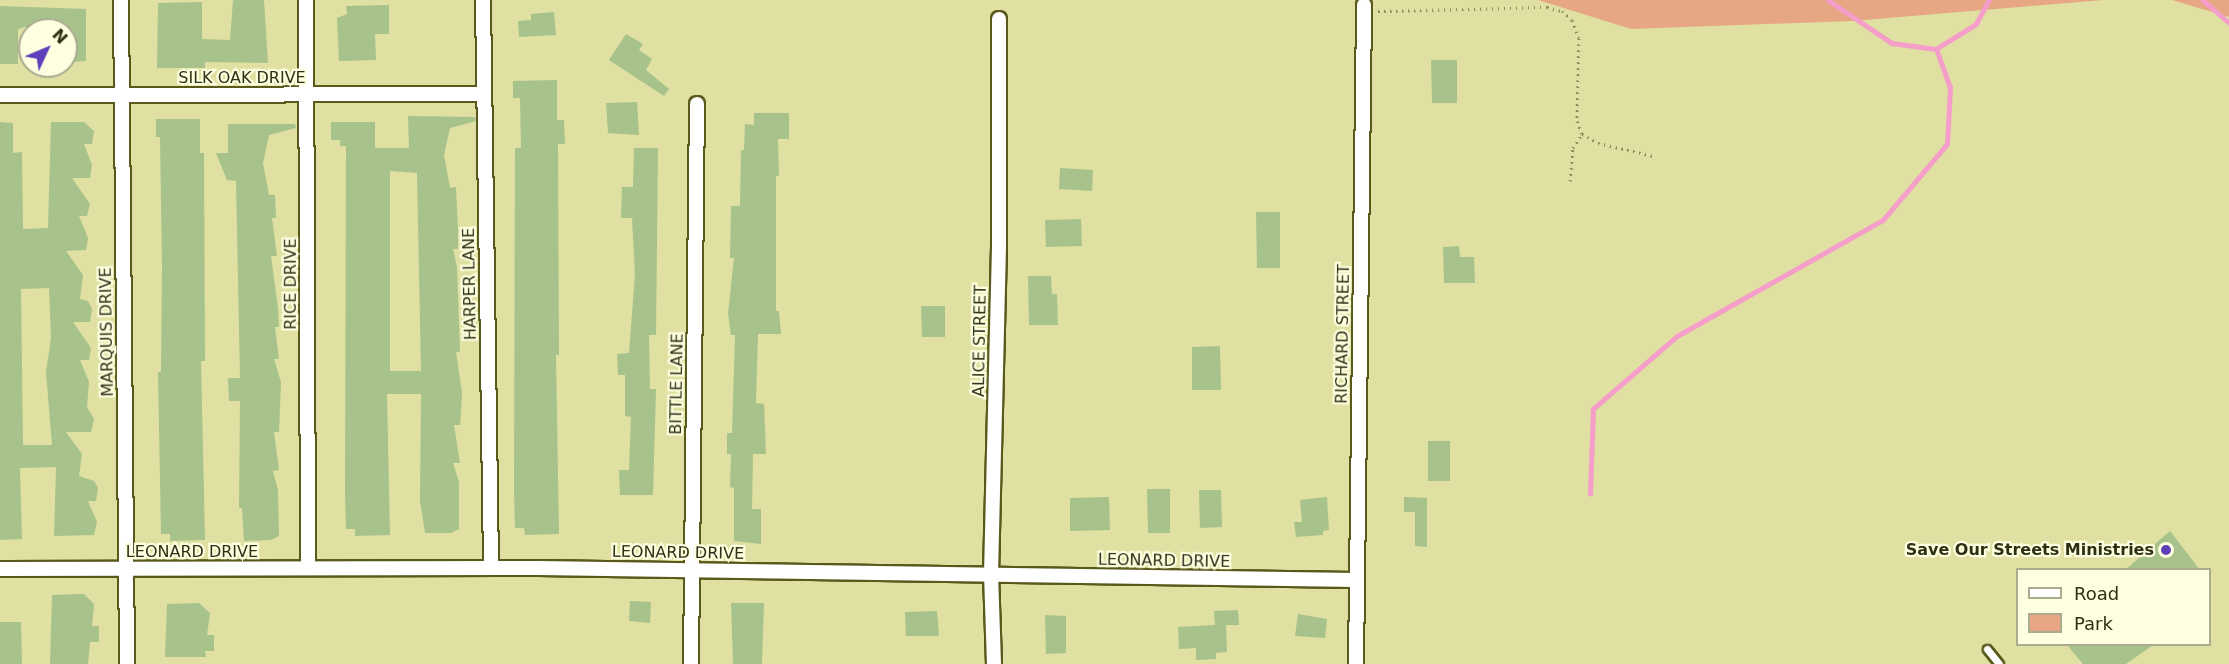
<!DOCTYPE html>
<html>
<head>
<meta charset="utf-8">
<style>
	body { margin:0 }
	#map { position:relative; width:2229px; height:664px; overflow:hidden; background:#dfe0a1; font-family:"DejaVu Sans",sans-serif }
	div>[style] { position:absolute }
	.green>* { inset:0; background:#e8a784 }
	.stream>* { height:4.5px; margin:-2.25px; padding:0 2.25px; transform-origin:2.25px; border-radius:2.25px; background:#f59eca }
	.building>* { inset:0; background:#a7c28a }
	.path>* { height:3px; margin-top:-1.5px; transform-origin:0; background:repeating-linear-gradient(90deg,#8c8d60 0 1.5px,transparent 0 6px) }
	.roads { filter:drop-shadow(2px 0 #59591c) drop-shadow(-2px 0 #59591c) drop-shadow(0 2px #59591c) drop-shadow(0 -2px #59591c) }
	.service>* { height:7px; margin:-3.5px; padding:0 3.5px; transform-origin:3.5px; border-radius:3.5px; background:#fff }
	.minor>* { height:14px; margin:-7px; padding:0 7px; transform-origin:7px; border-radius:7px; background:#fff }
	.dots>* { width:16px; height:16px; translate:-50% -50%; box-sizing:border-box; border:3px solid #feffe0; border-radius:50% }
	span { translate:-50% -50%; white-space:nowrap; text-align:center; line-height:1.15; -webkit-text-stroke:4.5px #feffe0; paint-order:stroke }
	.street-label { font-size:16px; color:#2f2f16 }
	.poi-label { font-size:16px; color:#2f2f16; font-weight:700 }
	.right { translate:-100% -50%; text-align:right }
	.legend { position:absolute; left:2016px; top:568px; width:195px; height:78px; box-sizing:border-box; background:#feffe0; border:2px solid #abac8f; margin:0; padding:8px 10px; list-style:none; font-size:18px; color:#2f2f16 }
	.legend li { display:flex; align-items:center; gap:12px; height:30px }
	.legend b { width:30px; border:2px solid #abac8f }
	.north { position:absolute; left:18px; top:18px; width:60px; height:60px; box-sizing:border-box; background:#feffe0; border:2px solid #abac8f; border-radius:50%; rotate:46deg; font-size:16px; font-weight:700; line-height:24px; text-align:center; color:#2f2f16 }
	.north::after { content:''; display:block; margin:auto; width:21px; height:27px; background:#5d40b9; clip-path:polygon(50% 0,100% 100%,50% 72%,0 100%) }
</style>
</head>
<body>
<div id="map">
	<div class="green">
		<div style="clip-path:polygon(1538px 0,2103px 0,1852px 21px,1631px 29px)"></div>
		<div style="clip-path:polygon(2172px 0,2229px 0,2229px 17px)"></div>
	</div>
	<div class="stream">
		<div style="left:1828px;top:0;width:77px;rotate:33.9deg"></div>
		<div style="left:1892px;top:43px;width:44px;rotate:7.8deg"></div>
		<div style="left:1936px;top:49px;width:47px;rotate:-32deg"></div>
		<div style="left:1976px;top:24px;width:27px;rotate:-62deg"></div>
		<div style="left:2203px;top:0;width:35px;rotate:41deg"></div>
		<div style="left:1590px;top:494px;width:85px;rotate:-88deg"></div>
		<div style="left:1593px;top:409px;width:111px;rotate:-41deg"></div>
		<div style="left:1677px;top:336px;width:236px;rotate:-29.4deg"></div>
		<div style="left:1883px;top:220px;width:99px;rotate:-49.9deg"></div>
		<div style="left:1947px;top:144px;width:56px;rotate:-86.9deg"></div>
		<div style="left:1950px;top:88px;width:41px;rotate:-109.7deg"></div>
	</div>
	<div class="building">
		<div style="clip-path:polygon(233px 0,264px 0,268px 63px,205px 62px,205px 68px,157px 68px,158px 3px,202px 2px,202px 39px,230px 40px)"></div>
		<div style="clip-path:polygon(389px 5px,389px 34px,375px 34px,376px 60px,339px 61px,337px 18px,347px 14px,346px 6px)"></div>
		<div style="clip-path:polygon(0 6px,86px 9px,86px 61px,66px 62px,66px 30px,25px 27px,18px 29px,18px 64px,0 64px)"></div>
		<div style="clip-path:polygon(554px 12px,556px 35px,519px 37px,518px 21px,531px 20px,531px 14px)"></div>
		<div style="clip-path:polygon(626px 34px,643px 44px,639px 50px,652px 59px,646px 70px,669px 89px,664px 96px,609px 60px)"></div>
		<div style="clip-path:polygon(1431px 60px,1457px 60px,1457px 103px,1432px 103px)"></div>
		<div style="clip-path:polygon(557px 80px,557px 120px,564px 120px,565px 144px,558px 144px,559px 355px,556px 355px,559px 534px,525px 535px,524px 528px,515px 528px,514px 492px,515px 148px,521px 148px,520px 98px,513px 98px,513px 81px)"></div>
		<div style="clip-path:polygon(637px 102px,639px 135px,608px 133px,606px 103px)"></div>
		<div style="clip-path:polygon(754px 113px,789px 113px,789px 139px,778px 139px,779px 176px,776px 176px,776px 311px,779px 311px,781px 334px,758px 334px,756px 403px,764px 404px,766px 454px,753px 454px,752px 509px,761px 509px,761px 544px,734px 541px,734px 488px,730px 487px,731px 454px,727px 454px,727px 433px,732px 433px,735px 335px,731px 335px,728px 314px,734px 258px,730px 258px,731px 206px,740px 206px,741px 150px,744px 150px,745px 124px,754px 125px)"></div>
		<div style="clip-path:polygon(evenodd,408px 116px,475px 117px,476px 121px,450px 128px,444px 155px,450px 188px,456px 187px,458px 230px,458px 249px,453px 249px,457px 267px,460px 352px,456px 352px,462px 393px,460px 425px,454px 425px,460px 463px,453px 463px,459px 482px,459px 529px,451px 533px,425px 533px,420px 501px,421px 394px,387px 394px,390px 535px,355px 536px,355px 529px,346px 529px,345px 493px,346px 146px,340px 146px,340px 140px,331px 140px,331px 122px,375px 122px,375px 148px,409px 148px,408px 116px,390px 171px,417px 173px,421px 371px,390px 371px,390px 171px)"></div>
		<div style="clip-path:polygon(156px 119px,200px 119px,200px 153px,204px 153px,205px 361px,201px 361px,205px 540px,170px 541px,170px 534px,161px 534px,158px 372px,161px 372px,162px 265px,160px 137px,156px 137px)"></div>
		<div style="clip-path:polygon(evenodd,0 122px,13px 123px,13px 153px,22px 152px,23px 229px,48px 228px,51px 122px,84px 122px,94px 131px,92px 144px,84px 144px,92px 165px,90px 178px,72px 178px,90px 204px,87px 216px,79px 216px,88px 238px,86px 250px,66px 251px,83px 275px,80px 299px,88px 301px,92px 309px,90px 322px,73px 322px,91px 348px,89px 360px,80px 360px,89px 382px,87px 407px,94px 419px,91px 432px,66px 432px,82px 454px,79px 476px,94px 481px,98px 488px,96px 501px,88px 501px,97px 522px,94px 535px,54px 536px,56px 467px,20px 468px,22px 539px,0 540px,0 122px,49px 288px,51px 338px,46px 372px,52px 445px,23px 445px,21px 289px,49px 288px)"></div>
		<div style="clip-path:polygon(228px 124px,295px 124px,296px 128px,269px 135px,263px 163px,269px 195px,275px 195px,276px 218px,272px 218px,277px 256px,271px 256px,278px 308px,279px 327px,275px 327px,279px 359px,274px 359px,281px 382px,279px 432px,274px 432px,279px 470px,273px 471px,278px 490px,279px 536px,271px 540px,244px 541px,242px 508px,239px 508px,240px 401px,229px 401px,228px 378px,240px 378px,236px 181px,227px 180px,216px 153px,228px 153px)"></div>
		<div style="clip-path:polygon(634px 148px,658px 148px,656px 335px,649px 335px,650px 389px,656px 389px,653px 495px,620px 495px,619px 470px,629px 470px,631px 417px,625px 416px,625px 375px,618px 375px,617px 354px,629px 353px,635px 274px,632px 218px,621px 218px,622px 187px,633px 187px)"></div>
		<div style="clip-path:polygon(1060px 168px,1093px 170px,1092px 191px,1059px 189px)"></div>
		<div style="clip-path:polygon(1256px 212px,1280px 212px,1280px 268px,1257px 268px)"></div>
		<div style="clip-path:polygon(1081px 219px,1082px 246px,1046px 247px,1045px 220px)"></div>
		<div style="clip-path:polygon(1459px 246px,1460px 257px,1474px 257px,1475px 283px,1444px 283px,1443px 247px)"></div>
		<div style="clip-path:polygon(1028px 276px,1051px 276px,1052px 294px,1057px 294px,1058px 325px,1029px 325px)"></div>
		<div style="clip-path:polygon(921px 306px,945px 306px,945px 337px,922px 337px)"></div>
		<div style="clip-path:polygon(1220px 346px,1221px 390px,1192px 390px,1192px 347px)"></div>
		<div style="clip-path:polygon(1428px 441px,1450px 441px,1450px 481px,1428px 481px)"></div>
		<div style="clip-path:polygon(1147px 489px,1170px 489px,1170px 533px,1148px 533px)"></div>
		<div style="clip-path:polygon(1199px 490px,1221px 490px,1222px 527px,1200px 528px)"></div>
		<div style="clip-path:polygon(1109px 497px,1110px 530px,1070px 531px,1070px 498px)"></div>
		<div style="clip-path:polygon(1327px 497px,1329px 530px,1323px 531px,1323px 535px,1296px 537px,1294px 522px,1302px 522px,1300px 500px)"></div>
		<div style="clip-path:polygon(1404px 497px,1427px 498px,1427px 547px,1415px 546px,1415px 512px,1404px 512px)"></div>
		<div style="clip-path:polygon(2170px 531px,2200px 570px,2125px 570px)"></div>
		<div style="clip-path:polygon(84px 594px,94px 604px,92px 626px,99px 626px,99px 642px,90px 642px,88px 664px,50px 664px,52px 595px)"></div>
		<div style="clip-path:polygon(630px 601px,651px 602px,650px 623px,629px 621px)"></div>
		<div style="clip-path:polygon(199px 603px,210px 613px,207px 635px,214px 635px,214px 651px,205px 651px,206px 657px,165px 657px,167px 604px)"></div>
		<div style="clip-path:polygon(731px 603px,764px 603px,762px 664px,733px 664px)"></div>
		<div style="clip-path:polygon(1238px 610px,1239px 625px,1226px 625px,1227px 652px,1216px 653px,1216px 659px,1196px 660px,1196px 648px,1179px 649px,1178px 627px,1215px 625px,1214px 611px)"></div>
		<div style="clip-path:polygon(937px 611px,939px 636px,906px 636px,905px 612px)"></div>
		<div style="clip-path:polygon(1298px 614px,1327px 619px,1325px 638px,1295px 636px)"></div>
		<div style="clip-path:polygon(1045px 615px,1066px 616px,1066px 653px,1046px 654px)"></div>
		<div style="clip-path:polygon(0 622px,21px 622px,22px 664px,0 664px)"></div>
		<div style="clip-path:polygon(2067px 645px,2153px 645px,2126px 664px,2083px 664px)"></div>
	</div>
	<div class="path">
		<div style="left:1378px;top:11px;width:169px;rotate:-1.4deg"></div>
		<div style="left:1547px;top:7px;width:16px;rotate:15deg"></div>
		<div style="left:1562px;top:11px;width:13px;rotate:42deg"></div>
		<div style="left:1572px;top:20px;width:19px;rotate:69deg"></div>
		<div style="left:1579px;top:38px;width:83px;rotate:91.4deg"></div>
		<div style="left:1577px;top:121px;width:14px;rotate:69deg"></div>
		<div style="left:1582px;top:134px;width:18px;rotate:29deg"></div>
		<div style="left:1598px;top:143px;width:57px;rotate:13.1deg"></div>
		<div style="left:1570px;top:181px;width:33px;rotate:-85deg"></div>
		<div style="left:1573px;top:148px;width:17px;rotate:-57deg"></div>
	</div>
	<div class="roads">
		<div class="service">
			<div style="left:1987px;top:649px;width:19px;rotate:51deg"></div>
		</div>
		<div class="minor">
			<div style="left:121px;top:0;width:664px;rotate:89.48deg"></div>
			<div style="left:306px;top:0;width:568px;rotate:89.8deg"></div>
			<div style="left:483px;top:0;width:568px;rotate:89.19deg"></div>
			<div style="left:0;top:95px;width:483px;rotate:-0.1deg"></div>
			<div style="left:0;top:569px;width:538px;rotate:-0.11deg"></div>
			<div style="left:538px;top:568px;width:818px;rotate:0.84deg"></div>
			<div style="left:691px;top:664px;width:560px;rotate:-89.39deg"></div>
			<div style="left:994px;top:664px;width:90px;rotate:-91.9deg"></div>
			<div style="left:991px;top:574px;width:328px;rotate:-88.6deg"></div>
			<div style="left:999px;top:246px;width:227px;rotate:-90deg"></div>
			<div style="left:1356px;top:664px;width:659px;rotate:-89.3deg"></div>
		</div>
	</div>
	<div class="dots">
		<div style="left:2166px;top:550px;background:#5d40b9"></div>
	</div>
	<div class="street-label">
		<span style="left:242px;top:78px">SILK OAK DRIVE</span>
		<span style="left:291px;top:284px;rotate:-90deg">RICE DRIVE</span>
		<span style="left:470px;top:284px;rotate:-91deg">HARPER LANE</span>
		<span style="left:107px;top:332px;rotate:-91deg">MARQUIS DRIVE</span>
		<span style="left:1343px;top:334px;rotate:-89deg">RICHARD STREET</span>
		<span style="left:980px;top:341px;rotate:-89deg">ALICE STREET</span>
		<span style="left:677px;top:384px;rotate:-89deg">BITTLE LANE</span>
		<span style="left:192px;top:552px">LEONARD DRIVE</span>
		<span style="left:678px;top:553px;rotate:1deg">LEONARD DRIVE</span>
		<span style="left:1164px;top:561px;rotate:1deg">LEONARD DRIVE</span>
	</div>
	<div class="poi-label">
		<span class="right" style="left:2154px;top:550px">Save Our Streets Ministries</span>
	</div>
	<ul class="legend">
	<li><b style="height:8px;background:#fff"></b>Road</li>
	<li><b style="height:16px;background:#e8a784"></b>Park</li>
	</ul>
	<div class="north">N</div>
</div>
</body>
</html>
